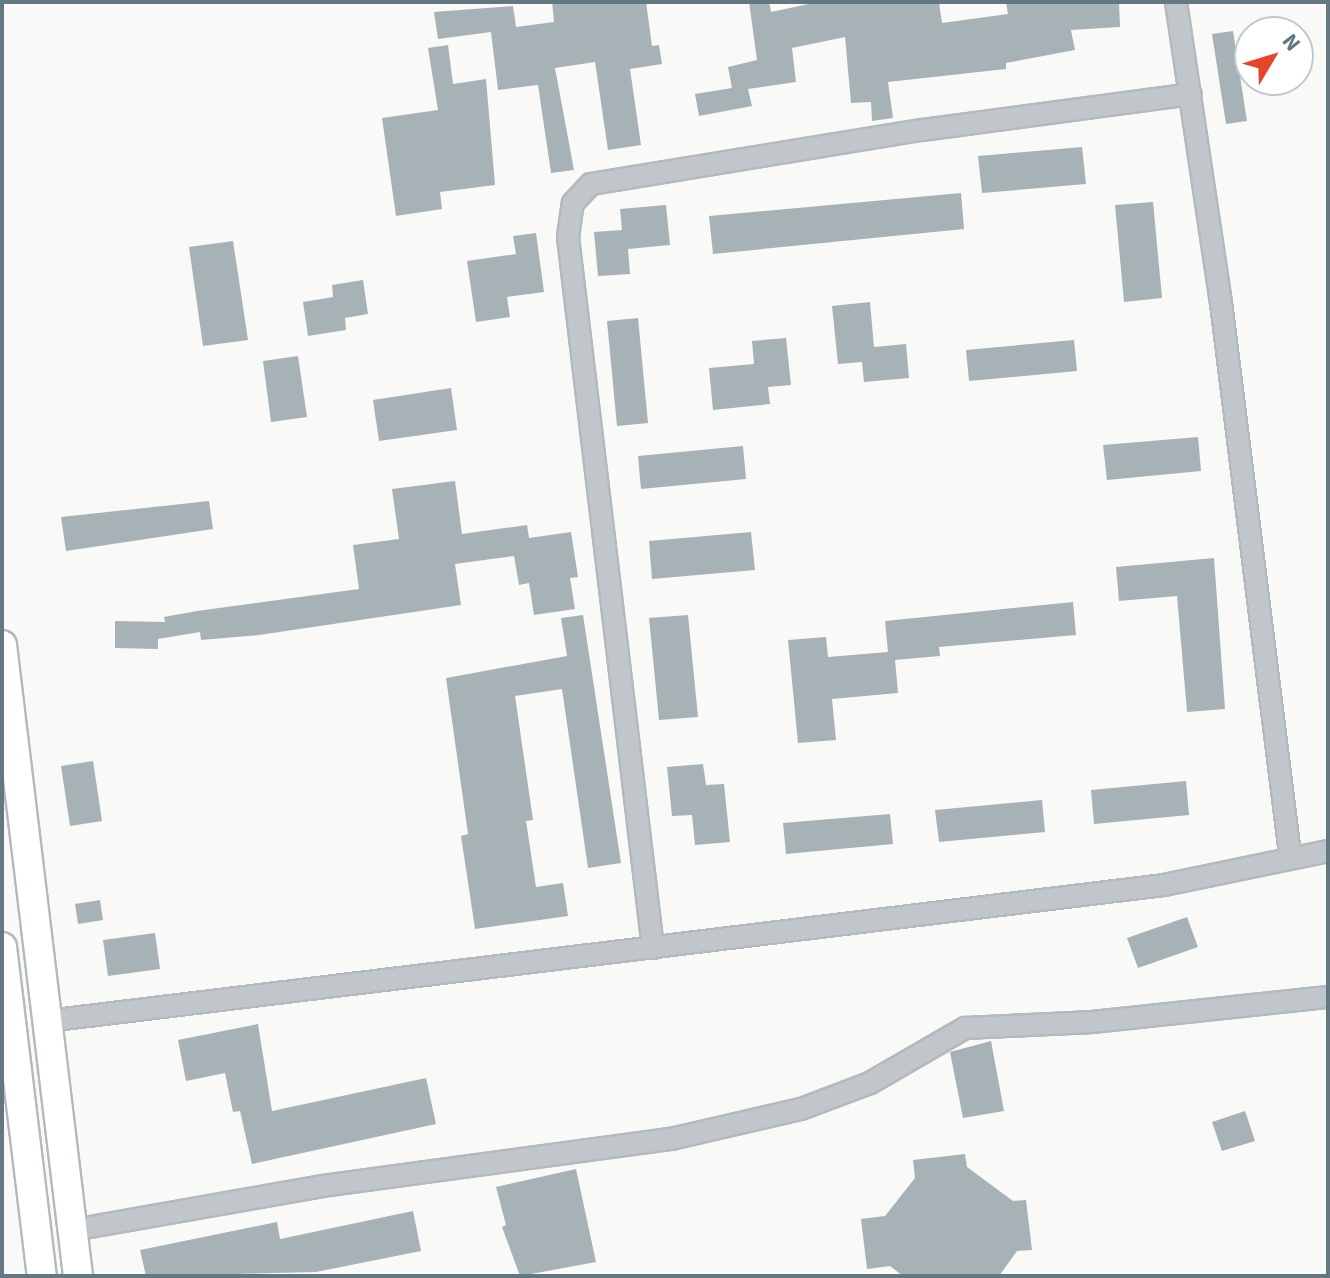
<!DOCTYPE html>
<html>
<head>
<meta charset="utf-8">
<style>
	body { margin:0 }
	#map { position:relative; width:1330px; height:1278px; overflow:hidden; background:#f9f9f7; font-family:"Source Sans 3",sans-serif }
	div>[style] { position:absolute }
	.building>* { inset:0; background:#a7b2b6 }
	.roads { filter:drop-shadow(2px 0 #b2babe) drop-shadow(-2px 0 #b2babe) drop-shadow(0 2px #b2babe) drop-shadow(0 -2px #b2babe) }
	.minor>* { height:20px; margin:-10px; padding:0 10px; transform-origin:10px; border-radius:10px; background:#c0c6c9 }
	.secondary>* { height:28px; margin:-14px; padding:0 14px; transform-origin:14px; border-radius:14px; background:#fff }
	span { translate:-50% -50%; white-space:nowrap; text-align:center; line-height:1.15; -webkit-text-stroke:8px #fff; paint-order:stroke }
	.frame { position:absolute; inset:0; border:4px solid #647882; pointer-events:none }
	.north { position:absolute; left:1234px; top:16px; width:80px; height:80px; box-sizing:border-box; background:#fff; border:2px solid #c1c9cd; border-radius:50%; rotate:52deg; font-size:22px; font-weight:700; line-height:32px; text-align:center; color:#647882 }
	.north::after { content:''; display:block; margin:auto; width:28px; height:36px; background:#e6452b; clip-path:polygon(50% 0,100% 100%,50% 72%,0 100%) }
</style>
</head>
<body>
<div id="map">
	<div class="building">
		<div style="clip-path:polygon(552px 2px,646px 2px,652px 46px,659px 45px,662px 64px,630px 69px,641px 145px,608px 150px,595px 62px,555px 68px,574px 170px,551px 173px,538px 85px,498px 90px,491px 32px,438px 39px,434px 12px,513px 6px,516px 27px,554px 22px)"></div>
		<div style="clip-path:polygon(749px 2px,769px 2px,771px 12px,818px 2px,939px 2px,942px 23px,1008px 14px,1006px 2px,1119px 2px,1120px 27px,1071px 30px,1075px 50px,1006px 63px,1006px 69px,888px 82px,893px 118px,872px 121px,871px 102px,851px 103px,845px 37px,792px 48px,796px 82px,748px 89px,752px 106px,699px 116px,695px 94px,732px 88px,728px 67px,757px 60px)"></div>
		<div style="clip-path:polygon(1233px 31px,1247px 121px,1226px 124px,1212px 34px)"></div>
		<div style="clip-path:polygon(448px 45px,453px 84px,486px 79px,495px 185px,440px 192px,442px 209px,396px 216px,382px 118px,438px 110px,428px 48px)"></div>
		<div style="clip-path:polygon(1082px 147px,1086px 184px,982px 193px,978px 156px)"></div>
		<div style="clip-path:polygon(961px 193px,964px 229px,713px 254px,709px 216px)"></div>
		<div style="clip-path:polygon(1153px 202px,1162px 298px,1124px 302px,1115px 205px)"></div>
		<div style="clip-path:polygon(666px 205px,670px 245px,628px 249px,630px 274px,598px 276px,594px 232px,622px 230px,620px 209px)"></div>
		<div style="clip-path:polygon(536px 233px,544px 292px,507px 297px,510px 317px,476px 322px,467px 261px,516px 254px,513px 236px)"></div>
		<div style="clip-path:polygon(233px 241px,248px 340px,203px 346px,189px 247px)"></div>
		<div style="clip-path:polygon(363px 280px,368px 314px,345px 318px,346px 330px,308px 336px,303px 302px,333px 297px,332px 285px)"></div>
		<div style="clip-path:polygon(870px 302px,874px 347px,906px 344px,909px 378px,864px 382px,862px 362px,838px 364px,832px 306px)"></div>
		<div style="clip-path:polygon(638px 318px,648px 423px,617px 426px,607px 321px)"></div>
		<div style="clip-path:polygon(786px 338px,791px 385px,768px 387px,770px 404px,713px 410px,709px 368px,754px 364px,752px 341px)"></div>
		<div style="clip-path:polygon(1074px 340px,1077px 371px,969px 381px,966px 350px)"></div>
		<div style="clip-path:polygon(298px 356px,307px 417px,271px 422px,263px 361px)"></div>
		<div style="clip-path:polygon(451px 388px,457px 430px,379px 441px,373px 400px)"></div>
		<div style="clip-path:polygon(1198px 437px,1201px 471px,1107px 480px,1103px 445px)"></div>
		<div style="clip-path:polygon(743px 446px,746px 479px,641px 489px,638px 456px)"></div>
		<div style="clip-path:polygon(455px 481px,462px 534px,527px 525px,529px 538px,571px 532px,578px 577px,570px 578px,575px 609px,534px 615px,529px 583px,519px 585px,514px 556px,455px 564px,461px 605px,259px 635px,201px 640px,200px 632px,158px 639px,158px 649px,115px 648px,115px 621px,165px 622px,164px 617px,197px 611px,359px 589px,353px 545px,399px 539px,392px 489px)"></div>
		<div style="clip-path:polygon(209px 501px,213px 529px,66px 551px,61px 517px)"></div>
		<div style="clip-path:polygon(751px 532px,755px 570px,652px 579px,649px 541px)"></div>
		<div style="clip-path:polygon(1214px 558px,1225px 709px,1187px 712px,1177px 596px,1119px 601px,1116px 567px)"></div>
		<div style="clip-path:polygon(1073px 602px,1076px 635px,939px 647px,940px 656px,895px 660px,898px 693px,832px 699px,836px 740px,798px 743px,788px 640px,826px 637px,828px 657px,888px 652px,885px 621px)"></div>
		<div style="clip-path:polygon(583px 615px,621px 863px,588px 868px,562px 689px,515px 696px,533px 820px,526px 821px,536px 887px,563px 883px,568px 916px,475px 929px,461px 836px,468px 834px,446px 678px,567px 656px,561px 618px)"></div>
		<div style="clip-path:polygon(688px 615px,698px 717px,659px 720px,649px 618px)"></div>
		<div style="clip-path:polygon(93px 761px,102px 821px,70px 826px,61px 766px)"></div>
		<div style="clip-path:polygon(703px 764px,706px 785px,724px 784px,730px 842px,695px 845px,692px 815px,672px 816px,667px 767px)"></div>
		<div style="clip-path:polygon(1186px 781px,1189px 815px,1094px 824px,1091px 790px)"></div>
		<div style="clip-path:polygon(1042px 800px,1045px 832px,939px 842px,935px 810px)"></div>
		<div style="clip-path:polygon(890px 814px,893px 844px,786px 854px,783px 823px)"></div>
		<div style="clip-path:polygon(100px 900px,103px 920px,78px 924px,75px 904px)"></div>
		<div style="clip-path:polygon(1187px 917px,1198px 947px,1138px 968px,1127px 938px)"></div>
		<div style="clip-path:polygon(155px 933px,160px 969px,108px 976px,103px 940px)"></div>
		<div style="clip-path:polygon(258px 1024px,272px 1111px,426px 1078px,436px 1124px,252px 1164px,240px 1111px,233px 1112px,225px 1073px,186px 1081px,178px 1040px)"></div>
		<div style="clip-path:polygon(991px 1041px,1004px 1111px,963px 1118px,950px 1052px)"></div>
		<div style="clip-path:polygon(1245px 1111px,1255px 1141px,1222px 1151px,1212px 1122px)"></div>
		<div style="clip-path:polygon(965px 1154px,967px 1167px,1013px 1201px,1026px 1200px,1032px 1250px,1017px 1251px,999px 1276px,903px 1276px,890px 1266px,867px 1269px,861px 1219px,885px 1216px,915px 1178px,913px 1160px)"></div>
		<div style="clip-path:polygon(576px 1169px,596px 1262px,520px 1276px,502px 1227px,506px 1225px,496px 1187px)"></div>
		<div style="clip-path:polygon(413px 1211px,421px 1251px,316px 1272px,146px 1276px,140px 1250px,277px 1222px,280px 1239px)"></div>
	</div>
	<div class="roads">
		<div class="minor">
			<div style="left:1176px;top:2px;width:304px;rotate:81.5deg"></div>
			<div style="left:1221px;top:303px;width:556px;rotate:82.87deg"></div>
			<div style="left:653px;top:948px;width:716px;rotate:-96.82deg"></div>
			<div style="left:568px;top:237px;width:34px;rotate:-82deg"></div>
			<div style="left:573px;top:203px;width:26px;rotate:-47deg"></div>
			<div style="left:591px;top:184px;width:335px;rotate:-9.3deg"></div>
			<div style="left:922px;top:130px;width:271px;rotate:-7.6deg"></div>
			<div style="left:47px;top:1021px;width:1125px;rotate:-6.94deg"></div>
			<div style="left:1164px;top:885px;width:167px;rotate:-11.7deg"></div>
			<div style="left:73px;top:1230px;width:253px;rotate:-10deg"></div>
			<div style="left:322px;top:1186px;width:352px;rotate:-7.7deg"></div>
			<div style="left:671px;top:1139px;width:133px;rotate:-13deg"></div>
			<div style="left:801px;top:1109px;width:74px;rotate:-20.6deg"></div>
			<div style="left:870px;top:1083px;width:110px;rotate:-30.1deg"></div>
			<div style="left:965px;top:1028px;width:128px;rotate:-2.7deg"></div>
			<div style="left:1093px;top:1022px;width:236px;rotate:-6.1deg"></div>
		</div>
		<div class="secondary">
			<div style="left:2px;top:645px;width:636px;rotate:83.13deg"></div>
			<div style="left:2px;top:947px;width:331px;rotate:83.1deg"></div>
		</div>
	</div>
	<div class="frame"></div>
	<div class="north">N</div>
</div>
</body>
</html>
